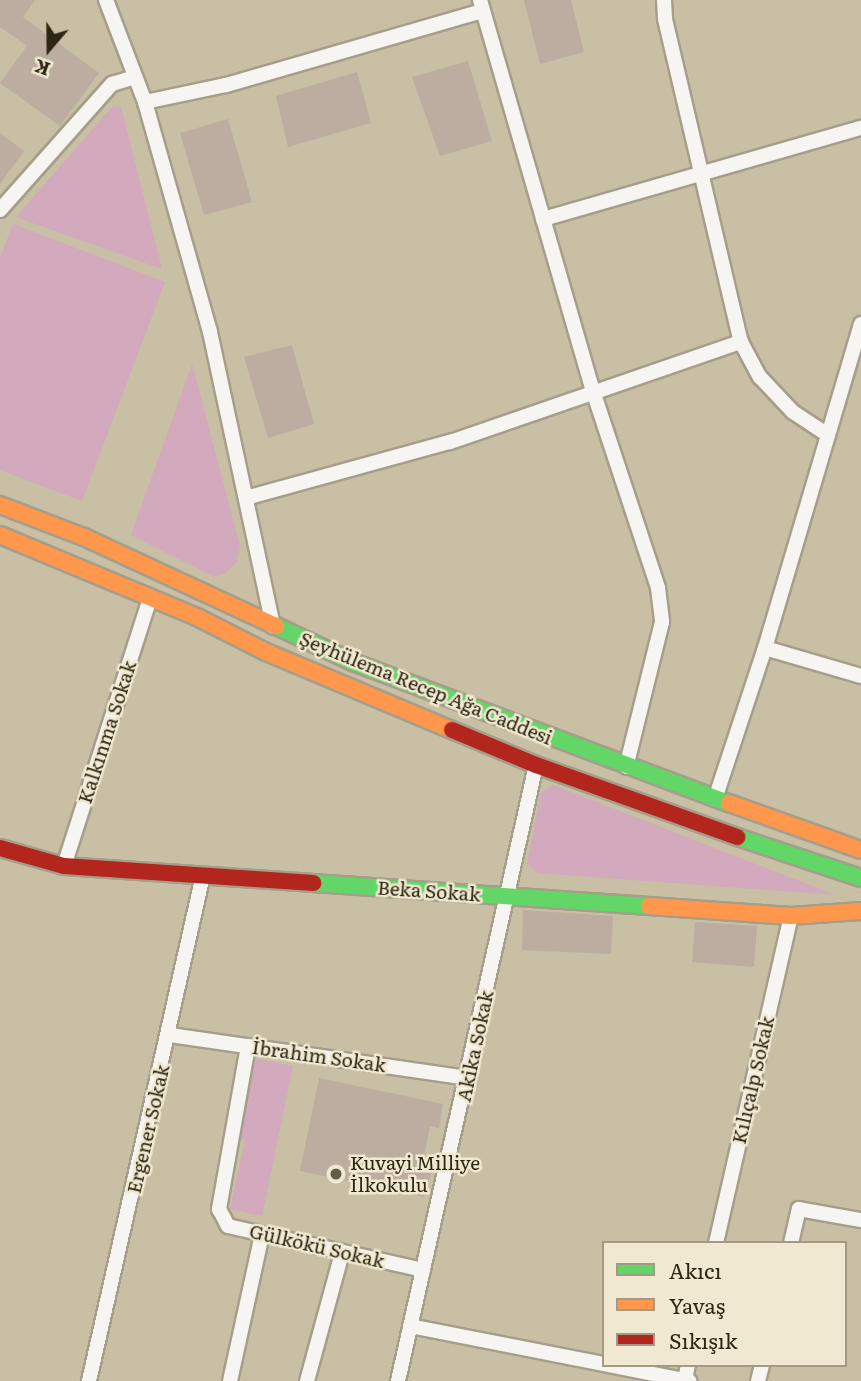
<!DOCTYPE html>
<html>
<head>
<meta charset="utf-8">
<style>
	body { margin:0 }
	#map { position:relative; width:861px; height:1381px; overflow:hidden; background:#c8bfa5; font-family:Literata,serif }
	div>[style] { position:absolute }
	.green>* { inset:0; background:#d2a9bd }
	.building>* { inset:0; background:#bcada0 }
	.roads { filter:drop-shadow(2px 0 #a59e8a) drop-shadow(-2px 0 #a59e8a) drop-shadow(0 2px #a59e8a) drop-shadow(0 -2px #a59e8a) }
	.street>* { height:14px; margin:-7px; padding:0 7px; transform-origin:7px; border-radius:7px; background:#f7f5f2 }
	.fast>* { height:16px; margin:-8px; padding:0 8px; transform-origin:8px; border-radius:8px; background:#63d668 }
	.slow>* { height:16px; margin:-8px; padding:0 8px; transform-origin:8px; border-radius:8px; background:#ff974d }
	.jam>* { height:16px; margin:-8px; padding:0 8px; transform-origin:8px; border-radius:8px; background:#b3261e }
	.dots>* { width:19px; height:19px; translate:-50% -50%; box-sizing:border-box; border:4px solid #f0e8d0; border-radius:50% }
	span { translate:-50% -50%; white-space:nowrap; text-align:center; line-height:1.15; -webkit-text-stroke:5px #f0e8d0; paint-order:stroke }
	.street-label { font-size:19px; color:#2c2613 }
	.poi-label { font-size:19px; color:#2c2613 }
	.left { translate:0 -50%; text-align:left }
	.legend { position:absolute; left:602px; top:1241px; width:245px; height:126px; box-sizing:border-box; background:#f0e8d0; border:2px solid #a29a84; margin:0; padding:9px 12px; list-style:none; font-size:21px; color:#2c2613 }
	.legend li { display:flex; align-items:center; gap:14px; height:35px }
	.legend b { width:35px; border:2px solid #a29a84 }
	.north { position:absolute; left:14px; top:14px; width:70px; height:70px; -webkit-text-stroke:5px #f0e8d0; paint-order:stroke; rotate:200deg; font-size:19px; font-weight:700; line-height:28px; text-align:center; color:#2c2613 }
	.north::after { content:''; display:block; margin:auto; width:24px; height:32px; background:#2c2613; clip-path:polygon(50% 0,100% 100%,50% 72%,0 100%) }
</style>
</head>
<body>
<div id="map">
	<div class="green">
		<div style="clip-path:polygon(113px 106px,121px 107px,162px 269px,16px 217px)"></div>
		<div style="clip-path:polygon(13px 224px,165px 282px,82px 501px,0 470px,0 258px)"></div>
		<div style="clip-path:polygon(192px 364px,240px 546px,237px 562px,227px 572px,214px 577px,131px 535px)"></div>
		<div style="clip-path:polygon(553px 785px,835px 895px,538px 873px,527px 864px,541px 792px)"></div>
		<div style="clip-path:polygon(254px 1058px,293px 1066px,262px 1216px,230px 1209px,245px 1140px,238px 1138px)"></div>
	</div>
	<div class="building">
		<div style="clip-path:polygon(0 0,35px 0,23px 17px,99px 73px,60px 126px,0 83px,27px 46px,0 27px)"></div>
		<div style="clip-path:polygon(524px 0,571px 0,584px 52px,540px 64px)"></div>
		<div style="clip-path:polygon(468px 61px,492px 141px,440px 156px,412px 77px)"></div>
		<div style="clip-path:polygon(357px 72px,371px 123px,288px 147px,276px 96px)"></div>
		<div style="clip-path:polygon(228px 119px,252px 202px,204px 215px,180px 133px)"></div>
		<div style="clip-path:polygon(0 133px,24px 151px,0 184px)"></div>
		<div style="clip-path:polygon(292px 345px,314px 424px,268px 438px,244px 357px)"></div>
		<div style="clip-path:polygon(523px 910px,613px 916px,611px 954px,522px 950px)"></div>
		<div style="clip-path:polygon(695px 922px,757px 926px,754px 967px,692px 962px)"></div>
		<div style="clip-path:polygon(319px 1078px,443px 1104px,439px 1128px,430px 1126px,423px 1161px,434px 1163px,424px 1197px,300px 1171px)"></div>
	</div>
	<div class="roads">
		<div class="street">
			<div style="left:106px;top:0;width:109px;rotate:69.1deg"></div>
			<div style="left:145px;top:102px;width:239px;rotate:74.2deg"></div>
			<div style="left:210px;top:332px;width:301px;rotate:77.9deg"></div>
			<div style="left:480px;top:0;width:410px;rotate:73.9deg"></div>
			<div style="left:594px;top:394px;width:204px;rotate:71.7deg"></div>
			<div style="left:658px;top:588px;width:34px;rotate:83deg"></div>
			<div style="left:662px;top:622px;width:149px;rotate:103.9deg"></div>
			<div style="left:664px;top:0;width:19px;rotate:87deg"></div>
			<div style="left:665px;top:19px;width:332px;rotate:76.8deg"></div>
			<div style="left:741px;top:342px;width:40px;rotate:62deg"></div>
			<div style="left:760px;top:377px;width:48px;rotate:46.7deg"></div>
			<div style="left:793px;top:412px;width:42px;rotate:33.3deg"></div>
			<div style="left:145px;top:102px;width:83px;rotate:-11.9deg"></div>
			<div style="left:226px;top:85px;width:266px;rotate:-16.1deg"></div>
			<div style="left:0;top:210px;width:169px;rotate:-48.4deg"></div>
			<div style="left:112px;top:84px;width:24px;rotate:-17deg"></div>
			<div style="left:543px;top:219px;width:331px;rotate:-16deg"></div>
			<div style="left:246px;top:498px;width:212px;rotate:-15.4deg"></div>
			<div style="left:450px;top:442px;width:308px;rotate:-19deg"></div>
			<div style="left:765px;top:648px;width:100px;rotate:16.3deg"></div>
			<div style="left:715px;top:799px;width:159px;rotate:-71.7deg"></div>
			<div style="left:765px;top:648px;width:338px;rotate:-73.5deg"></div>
			<div style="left:64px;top:866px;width:281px;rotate:-72.2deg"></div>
			<div style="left:170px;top:1035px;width:302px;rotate:8.2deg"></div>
			<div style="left:248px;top:1046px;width:166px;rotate:100.1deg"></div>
			<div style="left:219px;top:1209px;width:19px;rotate:62deg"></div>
			<div style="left:228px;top:1226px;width:200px;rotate:12.7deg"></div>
			<div style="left:716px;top:1243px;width:335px;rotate:-77.1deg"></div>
			<div style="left:791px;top:1243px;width:35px;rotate:-77deg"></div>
			<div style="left:799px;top:1209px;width:63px;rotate:10.1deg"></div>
			<div style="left:410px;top:1326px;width:198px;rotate:11.1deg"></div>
			<div style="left:608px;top:1365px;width:83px;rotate:11.2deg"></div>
			<div style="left:685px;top:1380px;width:15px;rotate:-79deg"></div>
			<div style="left:89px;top:1381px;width:519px;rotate:-77.3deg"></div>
			<div style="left:230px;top:1381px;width:150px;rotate:-77.7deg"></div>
			<div style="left:307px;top:1381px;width:133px;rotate:-74.7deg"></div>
			<div style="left:398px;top:1381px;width:631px;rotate:-77.37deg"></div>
			<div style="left:758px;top:1381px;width:16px;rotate:-76deg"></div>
		</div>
		<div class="fast">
			<div style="left:276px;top:626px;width:85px;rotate:25.1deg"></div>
			<div style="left:353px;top:662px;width:402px;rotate:20.6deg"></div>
			<div style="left:737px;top:837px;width:131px;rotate:18.3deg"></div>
			<div style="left:313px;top:883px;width:337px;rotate:3.9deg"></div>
		</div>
		<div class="slow">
			<div style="left:0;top:505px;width:90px;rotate:20.9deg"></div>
			<div style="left:84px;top:537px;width:212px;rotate:24.9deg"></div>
			<div style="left:0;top:535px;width:213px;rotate:22.6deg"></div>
			<div style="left:197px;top:617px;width:77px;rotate:26.9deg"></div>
			<div style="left:266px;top:652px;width:202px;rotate:22.8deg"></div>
			<div style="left:729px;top:803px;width:140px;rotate:19.6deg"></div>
			<div style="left:649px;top:906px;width:142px;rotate:4deg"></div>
			<div style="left:791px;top:916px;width:70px;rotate:-4.1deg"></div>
		</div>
		<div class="jam">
			<div style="left:452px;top:730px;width:91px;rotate:22.6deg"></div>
			<div style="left:536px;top:765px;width:214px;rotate:19.7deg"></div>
			<div style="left:0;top:848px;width:66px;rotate:15.7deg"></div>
			<div style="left:64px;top:866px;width:250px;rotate:3.9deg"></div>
		</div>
	</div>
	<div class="dots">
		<div style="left:336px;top:1174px;background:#635c46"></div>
	</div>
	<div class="street-label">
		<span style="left:426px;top:688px;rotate:22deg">Şeyhülema Recep Ağa Caddesi</span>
		<span style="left:107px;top:732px;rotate:-72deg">Kalkınma Sokak</span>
		<span style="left:429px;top:891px;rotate:4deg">Beka Sokak</span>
		<span style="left:475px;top:1046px;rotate:-78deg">Akika Sokak</span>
		<span style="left:319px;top:1056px;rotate:8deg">İbrahim Sokak</span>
		<span style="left:753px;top:1080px;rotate:-77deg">Kılıçalp Sokak</span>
		<span style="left:148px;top:1129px;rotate:-77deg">Ergener Sokak</span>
		<span style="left:317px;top:1246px;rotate:13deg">Gülkökü Sokak</span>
	</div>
	<div class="poi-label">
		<span class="left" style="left:350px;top:1174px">Kuvayi Milliye<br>İlkokulu</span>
	</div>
	<ul class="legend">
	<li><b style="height:9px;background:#63d668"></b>Akıcı</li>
	<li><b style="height:9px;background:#ff974d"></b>Yavaş</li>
	<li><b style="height:9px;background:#b3261e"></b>Sıkışık</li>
	</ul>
	<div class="north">K</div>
</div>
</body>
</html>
